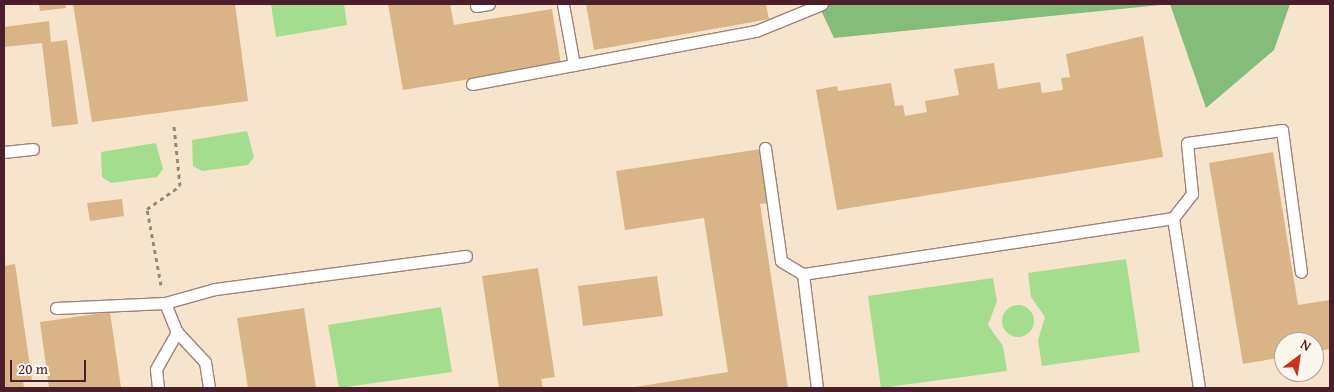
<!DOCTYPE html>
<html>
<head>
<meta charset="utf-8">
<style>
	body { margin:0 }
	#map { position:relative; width:1334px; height:392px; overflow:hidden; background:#f6e4cc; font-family:"Gentium Book Plus",serif }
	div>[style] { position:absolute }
	.green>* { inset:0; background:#a5dd8f }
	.round { border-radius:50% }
	.forest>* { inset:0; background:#84bc7a }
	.building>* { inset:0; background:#d9b487 }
	.path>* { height:3px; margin-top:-1.5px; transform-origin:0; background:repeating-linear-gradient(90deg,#a0827c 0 4px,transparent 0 8px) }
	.roads { filter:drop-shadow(1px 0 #a0827c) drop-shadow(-1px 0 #a0827c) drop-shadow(0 1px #a0827c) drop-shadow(0 -1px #a0827c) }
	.lane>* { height:11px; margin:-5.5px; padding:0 5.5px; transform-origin:5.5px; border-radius:5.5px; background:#fff }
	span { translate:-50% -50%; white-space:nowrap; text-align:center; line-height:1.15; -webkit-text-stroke:4px #fbf7ec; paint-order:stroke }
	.frame { position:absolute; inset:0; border:5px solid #4a1f2b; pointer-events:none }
	.north { position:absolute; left:1274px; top:332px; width:50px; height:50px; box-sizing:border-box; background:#fbf7ec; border:1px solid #b4a19f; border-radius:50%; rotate:31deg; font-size:14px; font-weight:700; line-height:20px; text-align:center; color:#4a1f2b }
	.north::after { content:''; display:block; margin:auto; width:18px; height:22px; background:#c8321e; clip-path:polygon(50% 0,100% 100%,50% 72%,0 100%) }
	.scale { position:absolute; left:10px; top:360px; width:76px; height:22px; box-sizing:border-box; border:2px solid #4a1f2b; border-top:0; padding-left:6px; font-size:15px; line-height:18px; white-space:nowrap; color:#4a1f2b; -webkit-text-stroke:4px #fbf7ec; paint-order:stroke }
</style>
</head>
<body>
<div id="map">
	<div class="green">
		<div style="clip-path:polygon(271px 4px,344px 4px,347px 25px,276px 37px)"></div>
		<div style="clip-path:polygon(247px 131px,254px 157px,248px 165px,202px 171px,193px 166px,192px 140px)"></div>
		<div style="clip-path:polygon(156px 143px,163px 169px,157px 177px,111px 183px,102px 177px,101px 152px)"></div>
		<div style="clip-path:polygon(1126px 259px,1140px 352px,1042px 366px,1038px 340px,1045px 317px,1031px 297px,1028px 273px)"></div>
		<div style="clip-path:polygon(993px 278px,997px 301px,988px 325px,1003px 346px,1007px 371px,881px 388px,868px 296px)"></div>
		<div class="round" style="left:1002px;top:305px;width:32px;height:32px"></div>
		<div style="clip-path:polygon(441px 307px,452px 372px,339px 388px,328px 325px)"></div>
	</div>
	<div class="forest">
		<div style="clip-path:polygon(818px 4px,1290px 4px,1274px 50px,1206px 108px,1170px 4px,834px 38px)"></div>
	</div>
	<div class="building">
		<div style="clip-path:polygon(39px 4px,65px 4px,66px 8px,40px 11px)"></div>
		<div style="clip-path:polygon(73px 4px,235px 4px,248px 101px,92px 122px)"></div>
		<div style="clip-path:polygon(388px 4px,450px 4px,454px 25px,552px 9px,561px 64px,403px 90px)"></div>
		<div style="clip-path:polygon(586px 4px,766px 4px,769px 19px,594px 50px)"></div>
		<div style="clip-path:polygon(49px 21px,51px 42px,67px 40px,78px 124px,52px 127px,42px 43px,4px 47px,4px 27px)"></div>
		<div style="clip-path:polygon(1143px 36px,1163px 157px,837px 210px,816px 90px,837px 86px,838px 91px,891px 83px,895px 106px,903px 105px,905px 116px,927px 112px,925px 101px,959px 95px,954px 69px,994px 63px,998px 89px,1040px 82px,1042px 93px,1063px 90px,1061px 78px,1070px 77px,1066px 54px)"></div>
		<div style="clip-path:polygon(761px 149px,769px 203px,760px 204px,788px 388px,629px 388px,728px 372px,704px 218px,625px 230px,616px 171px)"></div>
		<div style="clip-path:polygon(1273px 152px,1298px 305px,1330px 300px,1330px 349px,1314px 352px,1314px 342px,1284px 342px,1284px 357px,1243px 364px,1209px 163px)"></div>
		<div style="clip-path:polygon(122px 199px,124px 216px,90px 221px,87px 203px)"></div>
		<div style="clip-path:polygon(15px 264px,32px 380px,23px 381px,24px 388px,4px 388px,4px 266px)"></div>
		<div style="clip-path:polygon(538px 268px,555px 377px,541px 379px,543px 388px,499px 388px,482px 276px)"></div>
		<div style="clip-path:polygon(657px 276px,663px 316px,583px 326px,578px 286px)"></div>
		<div style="clip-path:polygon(304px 308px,316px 388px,248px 388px,237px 318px)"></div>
		<div style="clip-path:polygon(110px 312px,121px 388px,49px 388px,40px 322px)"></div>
	</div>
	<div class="path">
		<div style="left:161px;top:285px;width:77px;rotate:-100.4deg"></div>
		<div style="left:147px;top:209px;width:40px;rotate:-34.9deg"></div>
		<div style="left:180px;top:186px;width:60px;rotate:-95.7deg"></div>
	</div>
	<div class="roads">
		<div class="lane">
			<div style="left:563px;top:4px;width:62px;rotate:79.8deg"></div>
			<div style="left:476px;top:6px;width:13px;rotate:-9deg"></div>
			<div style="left:472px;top:84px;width:289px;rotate:-10.6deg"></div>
			<div style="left:756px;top:31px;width:71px;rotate:-22.2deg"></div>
			<div style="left:765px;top:148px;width:114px;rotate:81.9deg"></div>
			<div style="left:781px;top:261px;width:26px;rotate:31deg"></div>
			<div style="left:803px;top:274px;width:374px;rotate:-8.6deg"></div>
			<div style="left:1173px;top:218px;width:31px;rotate:-52deg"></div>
			<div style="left:1192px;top:194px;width:51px;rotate:-95.6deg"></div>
			<div style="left:1187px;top:143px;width:96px;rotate:-7.8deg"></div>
			<div style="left:1282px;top:130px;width:143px;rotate:82.4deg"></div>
			<div style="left:4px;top:152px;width:29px;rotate:-6deg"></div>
			<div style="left:1173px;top:218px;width:172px;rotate:81.3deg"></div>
			<div style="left:803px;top:274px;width:115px;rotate:83deg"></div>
			<div style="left:165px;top:303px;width:31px;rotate:68deg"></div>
			<div style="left:56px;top:308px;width:109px;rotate:-2.6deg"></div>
			<div style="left:165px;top:303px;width:52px;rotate:-15.6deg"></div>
			<div style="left:215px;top:289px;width:253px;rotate:-7.5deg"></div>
			<div style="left:158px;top:388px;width:19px;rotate:-96deg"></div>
			<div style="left:156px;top:369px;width:43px;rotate:-60.4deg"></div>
			<div style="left:177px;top:332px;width:41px;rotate:47deg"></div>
			<div style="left:205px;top:362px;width:26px;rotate:81deg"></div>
		</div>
	</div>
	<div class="frame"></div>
	<div class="north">N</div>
	<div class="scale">20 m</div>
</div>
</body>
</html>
